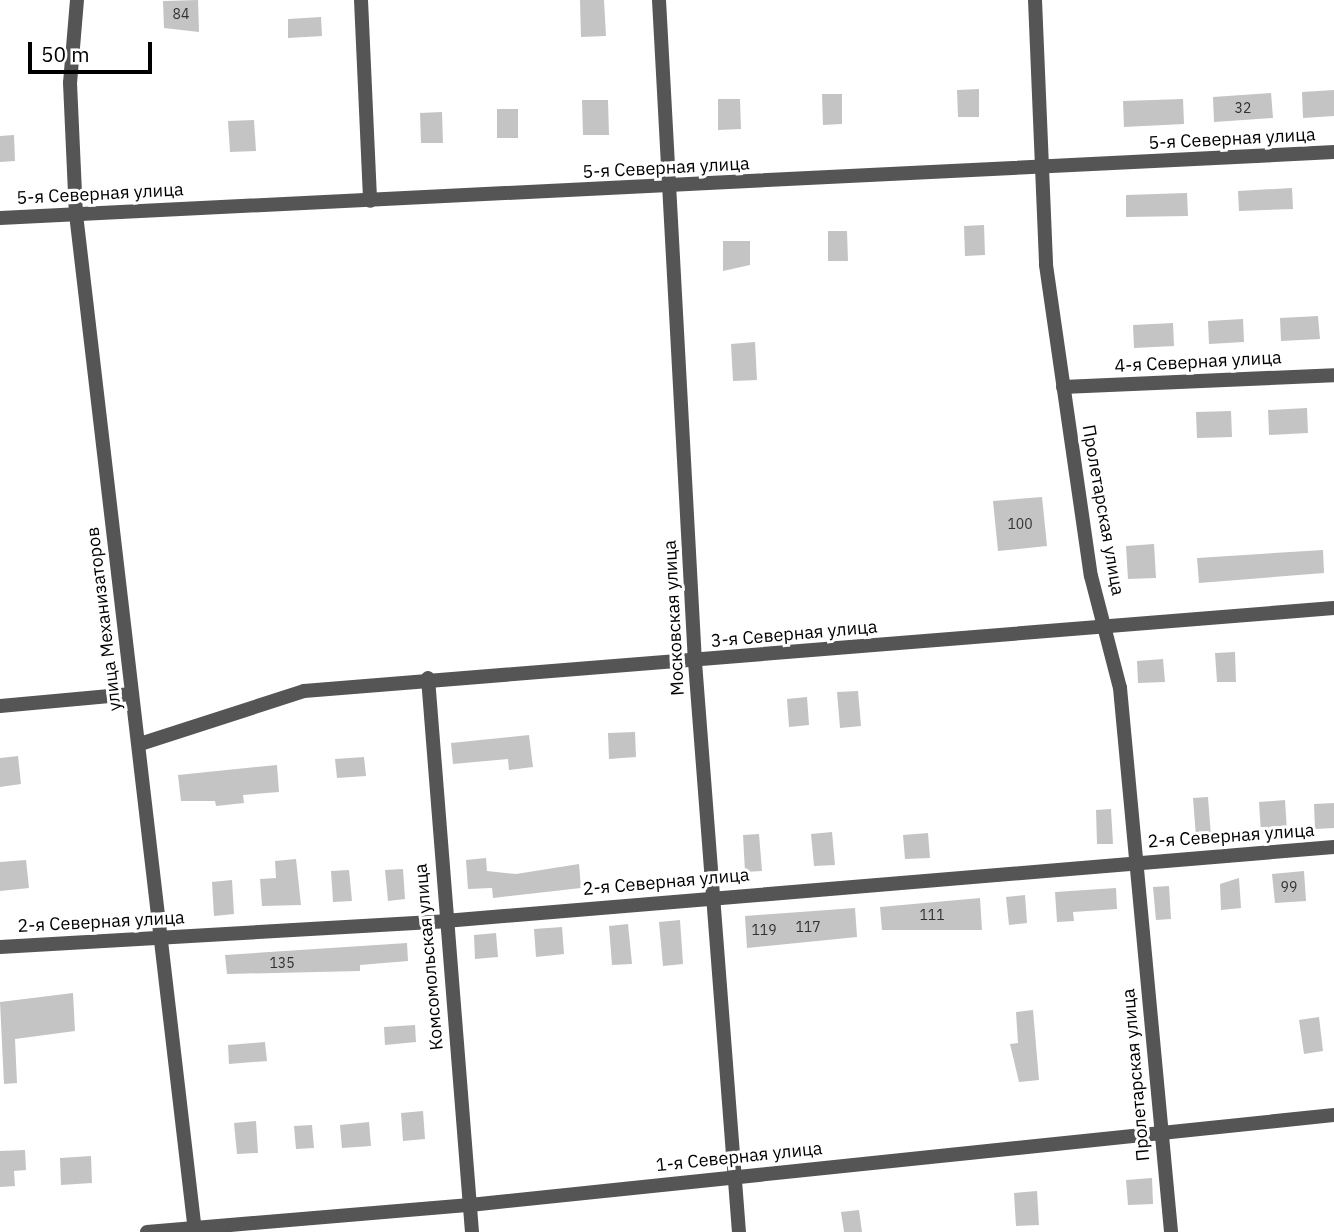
<!DOCTYPE html>
<html>
<head>
<meta charset="utf-8">
<style>
	body { margin:0 }
	#map { position:relative; width:1334px; height:1232px; overflow:hidden; background:#fff; font-family:"IBM Plex Sans",sans-serif }
	div>[style] { position:absolute }
	.building>* { inset:0; background:#c4c4c4 }
	.minor>* { height:14px; margin:-7px; padding:0 7px; transform-origin:7px; border-radius:7px; background:#555 }
	span { translate:-50% -50%; white-space:nowrap; text-align:center; line-height:1.15; -webkit-text-stroke:6px #fff; paint-order:stroke }
	.number-label { font-size:14px; color:#313131 }
	.number-label span { -webkit-text-stroke-width:0 }
	.street-label { font-size:18px; color:#000 }
	.scale { position:absolute; left:28px; top:42px; width:124px; height:32px; box-sizing:border-box; border:4px solid #000; border-top:0; padding-left:9px; font-size:21px; line-height:24px; white-space:nowrap; color:#000; -webkit-text-stroke:5px #fff; paint-order:stroke }
</style>
</head>
<body>
<div id="map">
	<div class="building">
		<div style="clip-path:polygon(198px 0,199px 32px,164px 28px,163px 1px)"></div>
		<div style="clip-path:polygon(580px 0,604px 0,606px 36px,581px 37px)"></div>
		<div style="clip-path:polygon(321px 17px,322px 36px,288px 38px,288px 19px)"></div>
		<div style="clip-path:polygon(979px 89px,979px 117px,958px 117px,957px 90px)"></div>
		<div style="clip-path:polygon(1334px 90px,1334px 116px,1303px 118px,1302px 92px)"></div>
		<div style="clip-path:polygon(1271px 93px,1273px 118px,1214px 122px,1213px 97px)"></div>
		<div style="clip-path:polygon(822px 94px,842px 94px,842px 124px,823px 125px)"></div>
		<div style="clip-path:polygon(718px 99px,740px 99px,741px 129px,718px 130px)"></div>
		<div style="clip-path:polygon(1183px 99px,1184px 124px,1124px 127px,1123px 101px)"></div>
		<div style="clip-path:polygon(582px 100px,608px 100px,609px 135px,583px 135px)"></div>
		<div style="clip-path:polygon(497px 109px,518px 109px,518px 138px,497px 138px)"></div>
		<div style="clip-path:polygon(442px 112px,443px 143px,421px 143px,420px 113px)"></div>
		<div style="clip-path:polygon(254px 120px,256px 151px,230px 152px,228px 121px)"></div>
		<div style="clip-path:polygon(14px 135px,15px 161px,0 162px,0 136px)"></div>
		<div style="clip-path:polygon(1292px 188px,1293px 209px,1239px 211px,1238px 191px)"></div>
		<div style="clip-path:polygon(1187px 193px,1188px 216px,1126px 217px,1126px 195px)"></div>
		<div style="clip-path:polygon(984px 225px,985px 255px,965px 256px,964px 226px)"></div>
		<div style="clip-path:polygon(828px 231px,847px 231px,848px 261px,828px 261px)"></div>
		<div style="clip-path:polygon(723px 241px,750px 241px,750px 265px,723px 271px)"></div>
		<div style="clip-path:polygon(1318px 316px,1320px 339px,1281px 341px,1280px 318px)"></div>
		<div style="clip-path:polygon(1243px 319px,1244px 342px,1209px 344px,1208px 321px)"></div>
		<div style="clip-path:polygon(1173px 323px,1174px 346px,1134px 348px,1133px 325px)"></div>
		<div style="clip-path:polygon(755px 342px,757px 380px,733px 381px,731px 344px)"></div>
		<div style="clip-path:polygon(1307px 408px,1308px 433px,1269px 435px,1268px 410px)"></div>
		<div style="clip-path:polygon(1231px 411px,1232px 437px,1197px 438px,1196px 412px)"></div>
		<div style="clip-path:polygon(1042px 497px,1047px 546px,998px 551px,993px 501px)"></div>
		<div style="clip-path:polygon(1154px 544px,1156px 578px,1128px 579px,1126px 546px)"></div>
		<div style="clip-path:polygon(1323px 550px,1324px 573px,1199px 583px,1197px 558px)"></div>
		<div style="clip-path:polygon(1235px 652px,1236px 682px,1217px 682px,1215px 653px)"></div>
		<div style="clip-path:polygon(1163px 659px,1165px 682px,1138px 683px,1137px 661px)"></div>
		<div style="clip-path:polygon(858px 691px,861px 726px,840px 728px,837px 692px)"></div>
		<div style="clip-path:polygon(807px 697px,809px 725px,789px 727px,787px 699px)"></div>
		<div style="clip-path:polygon(635px 732px,636px 757px,609px 759px,608px 733px)"></div>
		<div style="clip-path:polygon(529px 735px,533px 767px,509px 770px,508px 759px,453px 764px,451px 743px)"></div>
		<div style="clip-path:polygon(18px 756px,21px 784px,0 787px,0 758px)"></div>
		<div style="clip-path:polygon(364px 757px,366px 776px,337px 778px,335px 759px)"></div>
		<div style="clip-path:polygon(277px 765px,279px 792px,243px 795px,244px 803px,216px 806px,215px 801px,181px 801px,178px 775px)"></div>
		<div style="clip-path:polygon(1208px 797px,1211px 836px,1196px 837px,1193px 798px)"></div>
		<div style="clip-path:polygon(1285px 800px,1287px 831px,1261px 833px,1259px 802px)"></div>
		<div style="clip-path:polygon(1334px 803px,1334px 828px,1315px 829px,1314px 804px)"></div>
		<div style="clip-path:polygon(1111px 809px,1113px 844px,1097px 844px,1096px 810px)"></div>
		<div style="clip-path:polygon(832px 832px,835px 865px,814px 866px,811px 834px)"></div>
		<div style="clip-path:polygon(928px 833px,930px 858px,905px 859px,903px 835px)"></div>
		<div style="clip-path:polygon(759px 834px,762px 871px,745px 872px,743px 835px)"></div>
		<div style="clip-path:polygon(486px 858px,487px 871px,516px 874px,579px 864px,581px 888px,493px 898px,492px 888px,468px 889px,466px 860px)"></div>
		<div style="clip-path:polygon(296px 859px,301px 905px,262px 906px,260px 879px,276px 878px,275px 861px)"></div>
		<div style="clip-path:polygon(26px 860px,29px 888px,0 891px,0 862px)"></div>
		<div style="clip-path:polygon(403px 869px,405px 899px,388px 901px,385px 870px)"></div>
		<div style="clip-path:polygon(349px 870px,352px 901px,333px 902px,331px 871px)"></div>
		<div style="clip-path:polygon(1304px 871px,1306px 901px,1275px 903px,1272px 874px)"></div>
		<div style="clip-path:polygon(1239px 878px,1241px 908px,1221px 910px,1220px 884px)"></div>
		<div style="clip-path:polygon(232px 880px,234px 914px,214px 916px,212px 882px)"></div>
		<div style="clip-path:polygon(1169px 886px,1171px 919px,1156px 920px,1153px 887px)"></div>
		<div style="clip-path:polygon(1116px 888px,1117px 909px,1073px 912px,1074px 921px,1057px 922px,1055px 892px)"></div>
		<div style="clip-path:polygon(1025px 895px,1027px 923px,1009px 925px,1006px 897px)"></div>
		<div style="clip-path:polygon(980px 898px,982px 930px,882px 930px,880px 907px)"></div>
		<div style="clip-path:polygon(855px 908px,857px 937px,747px 948px,745px 916px)"></div>
		<div style="clip-path:polygon(680px 920px,683px 964px,663px 966px,659px 922px)"></div>
		<div style="clip-path:polygon(628px 924px,632px 964px,612px 965px,609px 926px)"></div>
		<div style="clip-path:polygon(562px 927px,564px 954px,536px 957px,534px 929px)"></div>
		<div style="clip-path:polygon(496px 933px,498px 957px,475px 959px,474px 935px)"></div>
		<div style="clip-path:polygon(407px 943px,408px 961px,360px 965px,360px 971px,227px 974px,225px 955px)"></div>
		<div style="clip-path:polygon(73px 993px,75px 1031px,15px 1039px,17px 1083px,4px 1084px,0 1002px)"></div>
		<div style="clip-path:polygon(1033px 1010px,1039px 1080px,1019px 1082px,1010px 1044px,1018px 1043px,1016px 1012px)"></div>
		<div style="clip-path:polygon(1319px 1017px,1323px 1051px,1304px 1054px,1299px 1020px)"></div>
		<div style="clip-path:polygon(415px 1025px,416px 1042px,385px 1045px,384px 1027px)"></div>
		<div style="clip-path:polygon(265px 1042px,267px 1061px,229px 1064px,228px 1045px)"></div>
		<div style="clip-path:polygon(423px 1111px,425px 1139px,403px 1141px,401px 1113px)"></div>
		<div style="clip-path:polygon(256px 1121px,258px 1153px,237px 1154px,234px 1123px)"></div>
		<div style="clip-path:polygon(369px 1122px,371px 1146px,342px 1148px,340px 1125px)"></div>
		<div style="clip-path:polygon(312px 1125px,314px 1148px,296px 1149px,294px 1126px)"></div>
		<div style="clip-path:polygon(25px 1150px,26px 1170px,14px 1171px,15px 1186px,0 1187px,0 1151px)"></div>
		<div style="clip-path:polygon(91px 1156px,92px 1183px,61px 1185px,60px 1158px)"></div>
		<div style="clip-path:polygon(1152px 1178px,1153px 1204px,1128px 1205px,1126px 1180px)"></div>
		<div style="clip-path:polygon(1037px 1191px,1039px 1225px,1016px 1226px,1014px 1193px)"></div>
		<div style="clip-path:polygon(859px 1210px,862px 1232px,844px 1232px,841px 1212px)"></div>
	</div>
	<div class="minor">
		<div style="left:77px;top:0;width:83px;rotate:94.8deg"></div>
		<div style="left:70px;top:83px;width:131px;rotate:87.4deg"></div>
		<div style="left:76px;top:214px;width:1025px;rotate:83.33deg"></div>
		<div style="left:361px;top:0;width:201px;rotate:87.4deg"></div>
		<div style="left:659px;top:0;width:663px;rotate:86.89deg"></div>
		<div style="left:695px;top:662px;width:572px;rotate:85.59deg"></div>
		<div style="left:1035px;top:0;width:265px;rotate:87.6deg"></div>
		<div style="left:1046px;top:265px;width:314px;rotate:81.8deg"></div>
		<div style="left:1091px;top:576px;width:116px;rotate:75.5deg"></div>
		<div style="left:1120px;top:688px;width:546px;rotate:84.64deg"></div>
		<div style="left:0;top:218px;width:1336px;rotate:-2.83deg"></div>
		<div style="left:1063px;top:387px;width:271px;rotate:-2.5deg"></div>
		<div style="left:428px;top:678px;width:556px;rotate:85.46deg"></div>
		<div style="left:0;top:706px;width:132px;rotate:-5.2deg"></div>
		<div style="left:140px;top:744px;width:172px;rotate:-17.9deg"></div>
		<div style="left:304px;top:691px;width:1033px;rotate:-4.61deg"></div>
		<div style="left:0;top:947px;width:446px;rotate:-3.3deg"></div>
		<div style="left:445px;top:921px;width:892px;rotate:-4.76deg"></div>
		<div style="left:147px;top:1232px;width:324px;rotate:-4.8deg"></div>
		<div style="left:470px;top:1205px;width:869px;rotate:-5.95deg"></div>
	</div>
	<div class="number-label">
		<span style="left:181px;top:14px">84</span>
		<span style="left:1243px;top:108px">32</span>
		<span style="left:1020px;top:524px">100</span>
		<span style="left:1289px;top:887px">99</span>
		<span style="left:932px;top:915px">111</span>
		<span style="left:808px;top:927px">117</span>
		<span style="left:764px;top:930px">119</span>
		<span style="left:282px;top:963px">135</span>
	</div>
	<div class="street-label">
		<span style="left:1232px;top:139px;rotate:-3deg">5-я Северная улица</span>
		<span style="left:666px;top:168px;rotate:-3deg">5-я Северная улица</span>
		<span style="left:100px;top:194px;rotate:-3deg">5-я Северная улица</span>
		<span style="left:1198px;top:362px;rotate:-3deg">4-я Северная улица</span>
		<span style="left:1103px;top:510px;rotate:80deg">Пролетарская улица</span>
		<span style="left:674px;top:618px;rotate:-93deg">Московская улица</span>
		<span style="left:104px;top:619px;rotate:-97deg">улица Механизаторов</span>
		<span style="left:794px;top:634px;rotate:-5deg">3-я Северная улица</span>
		<span style="left:1231px;top:836px;rotate:-4deg">2-я Северная улица</span>
		<span style="left:666px;top:882px;rotate:-5deg">2-я Северная улица</span>
		<span style="left:101px;top:922px;rotate:-3deg">2-я Северная улица</span>
		<span style="left:429px;top:957px;rotate:-95deg">Комсомольская улица</span>
		<span style="left:1136px;top:1075px;rotate:-95deg">Пролетарская улица</span>
		<span style="left:739px;top:1157px;rotate:-6deg">1-я Северная улица</span>
	</div>
	<div class="scale">50 m</div>
</div>
</body>
</html>
